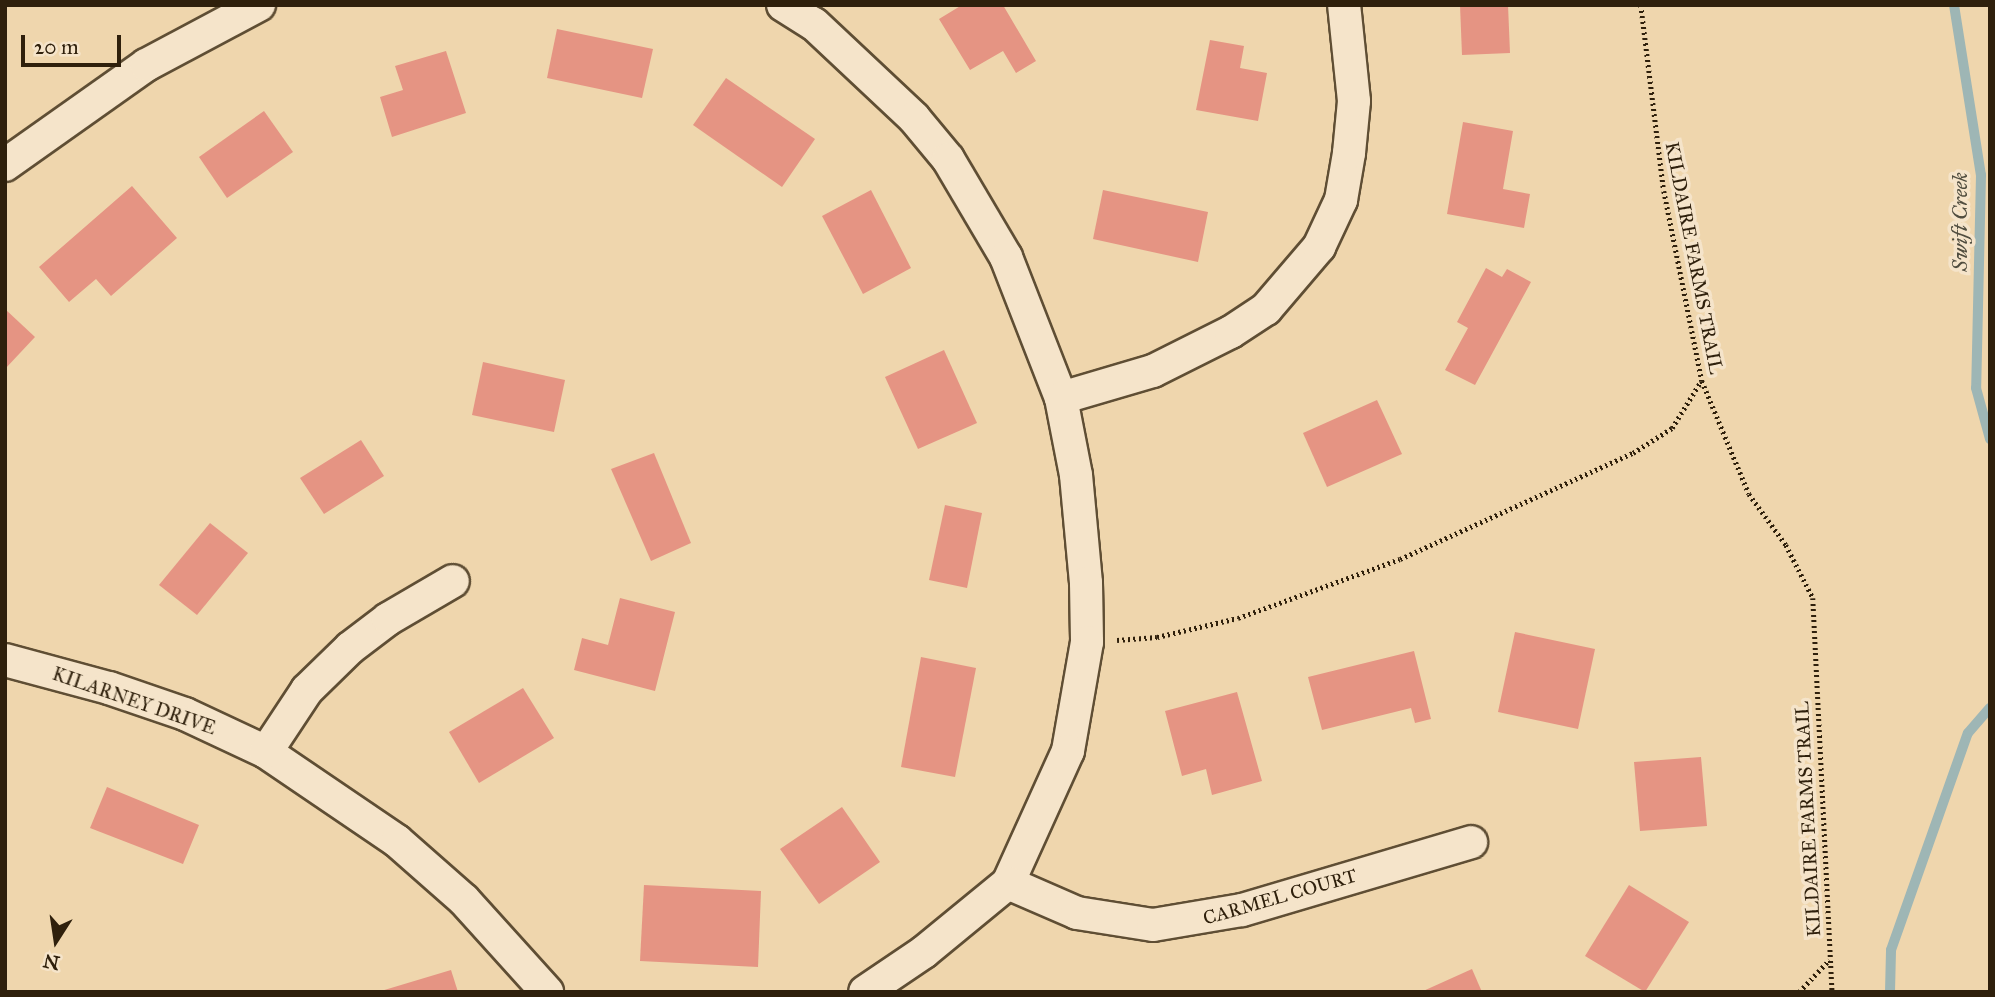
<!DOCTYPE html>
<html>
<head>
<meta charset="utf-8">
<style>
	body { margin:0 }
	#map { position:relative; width:1995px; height:997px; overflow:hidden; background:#efd6ad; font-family:"IM FELL Great Primer",serif }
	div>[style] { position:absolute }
	.stream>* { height:10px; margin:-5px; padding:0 5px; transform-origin:5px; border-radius:5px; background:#9eb6b5 }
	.building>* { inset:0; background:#e59483 }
	.path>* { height:4.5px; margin-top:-2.25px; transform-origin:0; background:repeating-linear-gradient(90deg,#2f200c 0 2px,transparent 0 5.5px) }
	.roads { filter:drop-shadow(2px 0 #5f4e34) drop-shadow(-2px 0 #5f4e34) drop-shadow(0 2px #5f4e34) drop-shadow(0 -2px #5f4e34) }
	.minor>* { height:32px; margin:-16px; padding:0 16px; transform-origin:16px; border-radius:16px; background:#f5e4ca }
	span { translate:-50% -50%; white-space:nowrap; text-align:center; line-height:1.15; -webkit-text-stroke:7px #f5e4ca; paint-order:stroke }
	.street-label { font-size:19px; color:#2f200c }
	.water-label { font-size:21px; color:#504d3f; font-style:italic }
	.frame { position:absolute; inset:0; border:7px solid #2f200c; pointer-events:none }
	.north { position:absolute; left:21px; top:906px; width:70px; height:70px; -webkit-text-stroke:5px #f5e4ca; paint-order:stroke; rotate:192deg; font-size:19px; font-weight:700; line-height:28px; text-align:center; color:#2f200c }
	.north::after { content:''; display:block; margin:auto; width:24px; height:32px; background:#2f200c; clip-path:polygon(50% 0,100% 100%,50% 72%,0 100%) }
	.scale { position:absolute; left:21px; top:35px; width:100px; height:32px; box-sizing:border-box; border:4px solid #2f200c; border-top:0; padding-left:9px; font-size:21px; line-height:24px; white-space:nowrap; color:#2f200c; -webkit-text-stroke:5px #f5e4ca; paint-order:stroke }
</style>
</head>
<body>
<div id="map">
	<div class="stream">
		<div style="left:1954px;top:5px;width:172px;rotate:81deg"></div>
		<div style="left:1981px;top:175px;width:213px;rotate:91.3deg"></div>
		<div style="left:1976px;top:388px;width:53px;rotate:74.6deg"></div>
		<div style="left:1890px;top:992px;width:42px;rotate:-88.6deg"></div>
		<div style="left:1891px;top:950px;width:230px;rotate:-70.5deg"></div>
		<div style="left:1968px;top:733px;width:33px;rotate:-49deg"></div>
	</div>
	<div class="building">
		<div style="clip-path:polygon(962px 5px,1003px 5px,1036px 61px,1016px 73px,1003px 51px,970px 70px,939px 19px)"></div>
		<div style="clip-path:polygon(1460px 5px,1508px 5px,1510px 53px,1462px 55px)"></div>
		<div style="clip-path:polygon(557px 29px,653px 49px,642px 98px,547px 78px)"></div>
		<div style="clip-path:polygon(1210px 40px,1244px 46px,1240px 68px,1267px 73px,1258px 121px,1196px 110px)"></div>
		<div style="clip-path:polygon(446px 51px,466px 113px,392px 137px,380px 97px,403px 90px,395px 66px)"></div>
		<div style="clip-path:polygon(726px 78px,815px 139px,782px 187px,693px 125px)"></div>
		<div style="clip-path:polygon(264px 111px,293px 152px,227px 198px,199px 157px)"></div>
		<div style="clip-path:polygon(1463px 122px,1513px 131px,1503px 189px,1530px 194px,1524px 228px,1447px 214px)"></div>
		<div style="clip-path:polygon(132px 186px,177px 238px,111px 296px,96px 279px,69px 302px,39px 267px)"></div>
		<div style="clip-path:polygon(871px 190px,911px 268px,863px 294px,822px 216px)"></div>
		<div style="clip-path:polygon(1103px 190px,1208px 212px,1198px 262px,1093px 239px)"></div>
		<div style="clip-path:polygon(1486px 268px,1502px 277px,1507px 269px,1531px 282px,1475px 385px,1445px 370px,1468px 328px,1457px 322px)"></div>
		<div style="clip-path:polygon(5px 309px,35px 337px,5px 369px)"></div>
		<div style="clip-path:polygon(944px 350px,977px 423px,918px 449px,885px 377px)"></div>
		<div style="clip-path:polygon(483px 362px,565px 380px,554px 432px,472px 415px)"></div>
		<div style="clip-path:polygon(1377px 400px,1402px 454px,1327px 487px,1303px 433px)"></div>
		<div style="clip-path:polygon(361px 440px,384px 476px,324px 514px,300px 478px)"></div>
		<div style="clip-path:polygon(654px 453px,691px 543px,651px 561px,611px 469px)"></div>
		<div style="clip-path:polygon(945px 505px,982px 513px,967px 588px,929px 580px)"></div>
		<div style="clip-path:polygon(210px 523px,248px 553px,197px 615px,159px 585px)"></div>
		<div style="clip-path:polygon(620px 598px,675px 612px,655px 691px,574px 670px,582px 638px,608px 645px)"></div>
		<div style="clip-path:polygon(1515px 632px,1595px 649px,1578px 729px,1498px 712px)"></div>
		<div style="clip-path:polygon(1414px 651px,1431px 719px,1415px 723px,1411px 708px,1322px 730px,1308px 677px)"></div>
		<div style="clip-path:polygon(921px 657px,976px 668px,955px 777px,901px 767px)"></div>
		<div style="clip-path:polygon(523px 688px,554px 738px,479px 783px,449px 732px)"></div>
		<div style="clip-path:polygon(1237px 692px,1262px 781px,1212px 795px,1206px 769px,1182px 776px,1165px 711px)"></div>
		<div style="clip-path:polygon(1701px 757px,1707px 826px,1640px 831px,1634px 762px)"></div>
		<div style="clip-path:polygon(107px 787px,199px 825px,183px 864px,90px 828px)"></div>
		<div style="clip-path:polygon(842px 807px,880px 862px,819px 904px,780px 849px)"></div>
		<div style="clip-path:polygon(644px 885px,761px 891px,758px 967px,640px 961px)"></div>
		<div style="clip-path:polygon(1629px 885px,1689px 922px,1645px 992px,1585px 956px)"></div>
		<div style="clip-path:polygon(1472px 969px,1482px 992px,1421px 992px)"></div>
		<div style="clip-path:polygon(451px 970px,458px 992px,381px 992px,381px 991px)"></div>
	</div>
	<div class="path">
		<div style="left:1641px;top:5px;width:187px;rotate:83deg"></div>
		<div style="left:1664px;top:191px;width:194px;rotate:78.7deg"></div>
		<div style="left:1702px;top:381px;width:122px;rotate:67.4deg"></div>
		<div style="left:1749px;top:494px;width:63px;rotate:54deg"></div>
		<div style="left:1786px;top:545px;width:59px;rotate:63deg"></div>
		<div style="left:1813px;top:598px;width:394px;rotate:87.2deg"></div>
		<div style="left:1117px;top:640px;width:40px;rotate:-4.3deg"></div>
		<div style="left:1157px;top:637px;width:83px;rotate:-13.2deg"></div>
		<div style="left:1238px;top:618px;width:172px;rotate:-20deg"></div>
		<div style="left:1400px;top:559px;width:256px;rotate:-24.5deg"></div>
		<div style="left:1633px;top:453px;width:46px;rotate:-32.7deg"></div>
		<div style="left:1672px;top:428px;width:55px;rotate:-58.3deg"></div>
		<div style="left:1799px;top:992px;width:44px;rotate:-46.8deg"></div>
	</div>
	<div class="roads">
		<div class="minor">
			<div style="left:783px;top:5px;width:36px;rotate:32deg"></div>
			<div style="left:814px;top:24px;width:137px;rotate:43.2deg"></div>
			<div style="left:914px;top:118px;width:53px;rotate:50.3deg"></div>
			<div style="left:948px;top:159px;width:114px;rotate:59.4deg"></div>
			<div style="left:1006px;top:257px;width:151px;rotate:68.7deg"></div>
			<div style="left:1061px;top:398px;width:78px;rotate:79deg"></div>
			<div style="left:1076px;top:475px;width:108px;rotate:84.7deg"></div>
			<div style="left:1086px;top:583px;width:59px;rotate:89deg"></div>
			<div style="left:1087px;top:642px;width:111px;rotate:99.9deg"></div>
			<div style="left:1068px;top:751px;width:145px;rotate:114.4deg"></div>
			<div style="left:1008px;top:883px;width:109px;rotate:140.6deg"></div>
			<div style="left:924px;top:952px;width:71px;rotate:145.9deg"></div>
			<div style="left:5px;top:165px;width:173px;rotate:-35.3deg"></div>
			<div style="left:146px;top:65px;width:128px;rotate:-28deg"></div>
			<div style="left:1061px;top:398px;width:96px;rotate:-16.4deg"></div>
			<div style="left:1153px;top:371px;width:87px;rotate:-26.6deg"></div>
			<div style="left:1231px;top:332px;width:42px;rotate:-33.3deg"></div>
			<div style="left:1266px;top:309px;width:82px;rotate:-49.5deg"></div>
			<div style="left:1319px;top:247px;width:52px;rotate:-64.9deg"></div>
			<div style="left:1341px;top:200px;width:48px;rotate:-80.3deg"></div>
			<div style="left:1349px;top:153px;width:52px;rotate:-84.5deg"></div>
			<div style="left:1354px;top:101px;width:97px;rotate:-95.9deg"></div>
			<div style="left:5px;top:660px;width:108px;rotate:15.1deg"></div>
			<div style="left:109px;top:688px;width:80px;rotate:18.9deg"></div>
			<div style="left:185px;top:714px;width:89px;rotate:25.1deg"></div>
			<div style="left:266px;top:752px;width:158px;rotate:34.2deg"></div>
			<div style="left:397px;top:841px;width:89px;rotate:41.4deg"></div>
			<div style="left:464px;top:900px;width:124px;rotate:47.9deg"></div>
			<div style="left:266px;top:752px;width:74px;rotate:-56.5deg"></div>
			<div style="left:307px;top:690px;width:60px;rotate:-44.3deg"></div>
			<div style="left:350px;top:648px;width:48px;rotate:-37.3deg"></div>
			<div style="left:388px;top:619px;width:75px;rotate:-30.3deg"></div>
			<div style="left:1008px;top:883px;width:75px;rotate:23.5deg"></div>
			<div style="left:1077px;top:913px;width:77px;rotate:9deg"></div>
			<div style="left:1153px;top:925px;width:90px;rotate:-9.6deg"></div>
			<div style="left:1242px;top:910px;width:239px;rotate:-16.5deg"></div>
		</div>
	</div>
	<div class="street-label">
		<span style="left:1694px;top:258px;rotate:79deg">KILDAIRE FARMS TRAIL</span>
		<span style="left:134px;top:701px;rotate:19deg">KILARNEY DRIVE</span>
		<span style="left:1808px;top:819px;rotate:-93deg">KILDAIRE FARMS TRAIL</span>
		<span style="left:1280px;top:897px;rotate:-16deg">CARMEL COURT</span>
	</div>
	<div class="water-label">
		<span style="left:1960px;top:222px;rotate:-90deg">Swift Creek</span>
	</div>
	<div class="frame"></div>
	<div class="north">N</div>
	<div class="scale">20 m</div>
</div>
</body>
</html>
